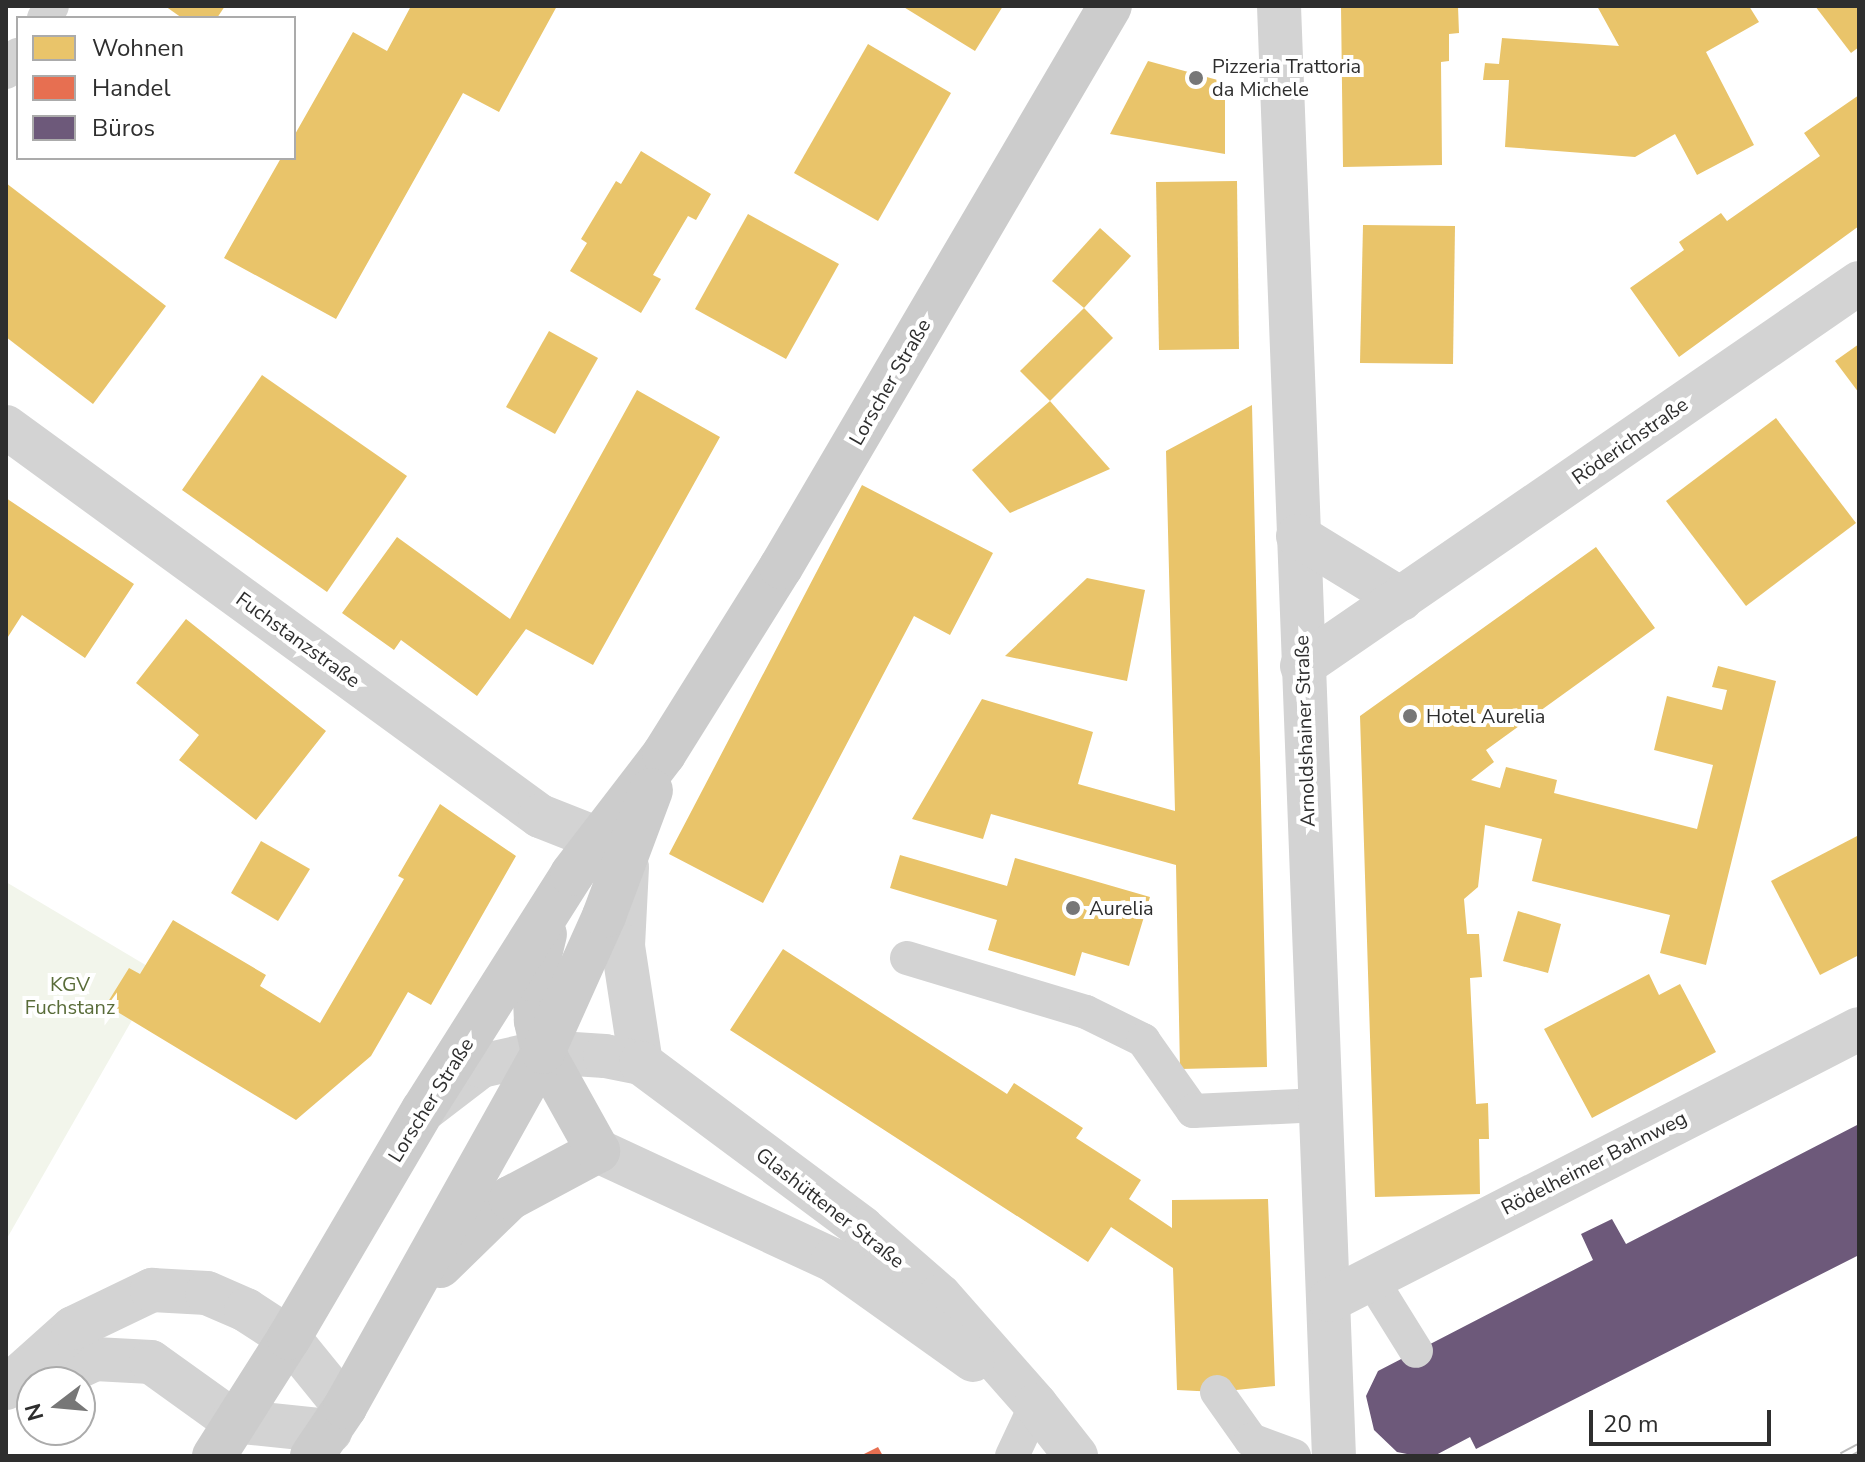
<!DOCTYPE html>
<html>
<head>
<meta charset="utf-8">
<style>
	body { margin:0 }
	#map { position:relative; width:1865px; height:1462px; overflow:hidden; background:#fff; font-family:"Nunito Sans",sans-serif }
	div>[style] { position:absolute }
	.green>* { inset:0; background:#f2f5eb }
	.homes>* { inset:0; background:#e9c46a }
	.shops>* { inset:0; background:#e76f51 }
	.offices>* { inset:0; background:#6d597a }
	.service>* { height:34px; margin:-17px; padding:0 17px; transform-origin:17px; border-radius:17px; background:#d3d3d3 }
	.minor>* { height:44px; margin:-22px; padding:0 22px; transform-origin:22px; border-radius:22px; background:#d3d3d3 }
	.secondary>* { height:44px; margin:-22px; padding:0 22px; transform-origin:22px; border-radius:22px; background:#ccc }
	.rail>* { height:9px; margin-top:-4.5px; transform-origin:0; background:repeating-linear-gradient(90deg,#fff 0 18px,#bababa 0 36px); box-sizing:border-box; border-block:2px solid #bababa }
	.dots>* { width:22px; height:22px; translate:-50% -50%; box-sizing:border-box; border:4px solid #fff; border-radius:50% }
	span { translate:-50% -50%; white-space:nowrap; text-align:center; line-height:1.15; -webkit-text-stroke:8px #fff; paint-order:stroke }
	.poi-label { font-size:20px; color:#2e2e2e }
	.left { translate:0 -50%; text-align:left }
	.street-label { font-size:20px; color:#2e2e2e }
	.park-label { font-size:20px; color:#596c39 }
	.frame { position:absolute; inset:0; border:8px solid #2e2e2e; pointer-events:none }
	.legend { position:absolute; left:16px; top:16px; width:280px; height:144px; box-sizing:border-box; background:#fff; border:2px solid #ababab; margin:0; padding:10px 14px; list-style:none; font-size:24px; color:#2e2e2e }
	.legend li { display:flex; align-items:center; gap:16px; height:40px }
	.legend b { width:40px; border:2px solid #ababab }
	.north { position:absolute; left:16px; top:1366px; width:80px; height:80px; box-sizing:border-box; background:#fff; border:2px solid #ababab; border-radius:50%; rotate:254deg; font-size:22px; font-weight:700; line-height:32px; text-align:center; color:#2e2e2e }
	.north::after { content:''; display:block; margin:auto; width:28px; height:36px; background:#777; clip-path:polygon(50% 0,100% 100%,50% 72%,0 100%) }
	.scale { position:absolute; left:1589px; top:1410px; width:182px; height:36px; box-sizing:border-box; border:4px solid #2e2e2e; border-top:0; padding-left:10px; font-size:24px; line-height:28px; white-space:nowrap; color:#2e2e2e; -webkit-text-stroke:6px #fff; paint-order:stroke }
</style>
</head>
<body>
<div id="map">
	<div class="green">
		<div style="clip-path:polygon(6px 882px,159px 973px,6px 1240px)"></div>
	</div>
	<div class="homes">
		<div style="clip-path:polygon(165px 6px,225px 6px,217px 18px,182px 18px)"></div>
		<div style="clip-path:polygon(411px 6px,557px 6px,499px 112px,463px 93px,336px 319px,224px 258px,281px 158px,294px 158px,294px 136px,353px 32px,387px 51px)"></div>
		<div style="clip-path:polygon(902px 6px,1003px 6px,975px 51px)"></div>
		<div style="clip-path:polygon(1341px 6px,1458px 6px,1459px 33px,1449px 34px,1449px 61px,1441px 62px,1442px 165px,1343px 167px)"></div>
		<div style="clip-path:polygon(1597px 6px,1749px 6px,1759px 22px,1706px 52px,1754px 145px,1697px 175px,1675px 134px,1635px 157px,1505px 147px,1509px 80px,1483px 80px,1485px 63px,1499px 64px,1502px 38px,1619px 46px)"></div>
		<div style="clip-path:polygon(1815px 6px,1859px 6px,1859px 47px,1851px 53px)"></div>
		<div style="clip-path:polygon(868px 44px,951px 93px,878px 221px,794px 173px)"></div>
		<div style="clip-path:polygon(1148px 61px,1225px 82px,1225px 154px,1110px 134px)"></div>
		<div style="clip-path:polygon(1859px 95px,1859px 226px,1679px 357px,1630px 288px,1684px 250px,1679px 242px,1721px 213px,1727px 221px,1820px 156px,1804px 133px)"></div>
		<div style="clip-path:polygon(641px 151px,711px 194px,696px 220px,688px 216px,653px 275px,661px 279px,641px 313px,570px 271px,587px 243px,581px 239px,616px 181px,621px 184px)"></div>
		<div style="clip-path:polygon(1237px 181px,1239px 349px,1159px 350px,1156px 182px)"></div>
		<div style="clip-path:polygon(6px 183px,166px 306px,93px 404px,6px 337px)"></div>
		<div style="clip-path:polygon(748px 214px,839px 264px,786px 359px,695px 309px)"></div>
		<div style="clip-path:polygon(1363px 225px,1455px 226px,1453px 364px,1360px 363px)"></div>
		<div style="clip-path:polygon(1100px 228px,1131px 256px,1084px 308px,1052px 281px)"></div>
		<div style="clip-path:polygon(1084px 308px,1113px 338px,1050px 401px,1020px 371px)"></div>
		<div style="clip-path:polygon(549px 331px,598px 358px,555px 434px,506px 407px)"></div>
		<div style="clip-path:polygon(1859px 344px,1859px 393px,1835px 361px)"></div>
		<div style="clip-path:polygon(262px 375px,407px 476px,327px 592px,182px 490px)"></div>
		<div style="clip-path:polygon(637px 390px,720px 437px,593px 665px,526px 629px,477px 696px,401px 640px,394px 650px,342px 613px,397px 537px,510px 619px)"></div>
		<div style="clip-path:polygon(1050px 401px,1110px 469px,1010px 513px,972px 470px)"></div>
		<div style="clip-path:polygon(1252px 405px,1267px 1067px,1180px 1069px,1176px 865px,991px 814px,983px 839px,912px 819px,982px 699px,1093px 732px,1078px 784px,1175px 811px,1166px 451px)"></div>
		<div style="clip-path:polygon(1776px 418px,1856px 523px,1746px 606px,1666px 501px)"></div>
		<div style="clip-path:polygon(862px 485px,993px 553px,950px 635px,914px 616px,763px 903px,669px 854px)"></div>
		<div style="clip-path:polygon(6px 498px,134px 584px,85px 658px,22px 615px,6px 640px)"></div>
		<div style="clip-path:polygon(1596px 547px,1655px 628px,1486px 750px,1494px 762px,1471px 780px,1500px 788px,1506px 767px,1557px 780px,1554px 793px,1697px 829px,1713px 765px,1654px 750px,1667px 696px,1722px 710px,1727px 690px,1712px 687px,1718px 666px,1776px 681px,1706px 965px,1660px 953px,1670px 915px,1532px 881px,1542px 839px,1485px 825px,1478px 887px,1464px 899px,1467px 934px,1479px 934px,1482px 977px,1470px 978px,1476px 1104px,1488px 1103px,1489px 1139px,1479px 1139px,1480px 1194px,1375px 1197px,1360px 716px)"></div>
		<div style="clip-path:polygon(1087px 578px,1145px 590px,1127px 681px,1005px 656px)"></div>
		<div style="clip-path:polygon(186px 619px,326px 731px,256px 820px,179px 760px,199px 735px,136px 683px)"></div>
		<div style="clip-path:polygon(440px 804px,516px 856px,431px 1005px,408px 992px,371px 1056px,296px 1120px,106px 1005px,129px 968px,140px 974px,173px 920px,266px 975px,260px 986px,320px 1023px,404px 879px,398px 876px)"></div>
		<div style="clip-path:polygon(1859px 835px,1859px 955px,1820px 975px,1771px 881px)"></div>
		<div style="clip-path:polygon(261px 841px,310px 869px,278px 921px,231px 893px)"></div>
		<div style="clip-path:polygon(900px 855px,1007px 886px,1015px 858px,1150px 897px,1129px 966px,1082px 952px,1075px 976px,988px 950px,997px 920px,890px 888px)"></div>
		<div style="clip-path:polygon(1518px 911px,1561px 924px,1548px 973px,1503px 961px)"></div>
		<div style="clip-path:polygon(783px 949px,1007px 1094px,1014px 1083px,1083px 1128px,1076px 1138px,1141px 1180px,1129px 1199px,1172px 1228px,1172px 1200px,1268px 1199px,1275px 1386px,1217px 1392px,1177px 1390px,1173px 1268px,1111px 1227px,1088px 1262px,730px 1030px)"></div>
		<div style="clip-path:polygon(1649px 974px,1659px 995px,1680px 984px,1716px 1052px,1592px 1118px,1544px 1029px)"></div>
	</div>
	<div class="shops">
		<div style="clip-path:polygon(878px 1447px,883px 1456px,860px 1456px)"></div>
	</div>
	<div class="offices">
		<div style="clip-path:polygon(1859px 1124px,1859px 1255px,1476px 1449px,1470px 1437px,1434px 1456px,1417px 1456px,1397px 1452px,1374px 1430px,1366px 1396px,1378px 1371px,1593px 1260px,1581px 1234px,1612px 1219px,1626px 1244px)"></div>
	</div>
	<div class="service">
		<div style="left:44px;top:18px;width:14px;rotate:-56deg"></div>
		<div style="left:6px;top:72px;width:21px;rotate:-55deg"></div>
		<div style="left:907px;top:958px;width:187px;rotate:16.8deg"></div>
		<div style="left:1086px;top:1012px;width:64px;rotate:26.2deg"></div>
		<div style="left:1143px;top:1040px;width:87px;rotate:54.8deg"></div>
		<div style="left:1193px;top:1111px;width:128px;rotate:-2.7deg"></div>
		<div style="left:1370px;top:1277px;width:87px;rotate:58.1deg"></div>
		<div style="left:1217px;top:1392px;width:59px;rotate:54.7deg"></div>
		<div style="left:1251px;top:1440px;width:46px;rotate:20.4deg"></div>
		<div style="left:1012px;top:1456px;width:56px;rotate:-64.8deg"></div>
	</div>
	<div class="minor">
		<div style="left:1279px;top:6px;width:1451px;rotate:87.83deg"></div>
		<div style="left:6px;top:427px;width:661px;rotate:36.07deg"></div>
		<div style="left:540px;top:816px;width:62px;rotate:21.6deg"></div>
		<div style="left:1298px;top:536px;width:121px;rotate:31.5deg"></div>
		<div style="left:1302px;top:666px;width:676px;rotate:-34.51deg"></div>
		<div style="left:627px;top:867px;width:79px;rotate:92.9deg"></div>
		<div style="left:623px;top:946px;width:118px;rotate:81.3deg"></div>
		<div style="left:426px;top:1108px;width:69px;rotate:-37.4deg"></div>
		<div style="left:481px;top:1066px;width:64px;rotate:-12.7deg"></div>
		<div style="left:543px;top:1052px;width:62px;rotate:3.7deg"></div>
		<div style="left:605px;top:1056px;width:37px;rotate:11deg"></div>
		<div style="left:641px;top:1063px;width:276px;rotate:36.7deg"></div>
		<div style="left:862px;top:1228px;width:103px;rotate:41.1deg"></div>
		<div style="left:940px;top:1296px;width:145px;rotate:48.6deg"></div>
		<div style="left:1036px;top:1405px;width:65px;rotate:51.9deg"></div>
		<div style="left:598px;top:1151px;width:259px;rotate:24.9deg"></div>
		<div style="left:833px;top:1260px;width:172px;rotate:35.5deg"></div>
		<div style="left:1330px;top:1300px;width:594px;rotate:-27.13deg"></div>
		<div style="left:46px;top:1382px;width:54px;rotate:-25.1deg"></div>
		<div style="left:95px;top:1359px;width:56px;rotate:3.1deg"></div>
		<div style="left:151px;top:1362px;width:101px;rotate:35.7deg"></div>
		<div style="left:233px;top:1421px;width:98px;rotate:5.9deg"></div>
		<div style="left:6px;top:1388px;width:90px;rotate:-41.8deg"></div>
		<div style="left:73px;top:1328px;width:88px;rotate:-25.7deg"></div>
		<div style="left:152px;top:1290px;width:55px;rotate:3.1deg"></div>
		<div style="left:207px;top:1293px;width:43px;rotate:23.6deg"></div>
		<div style="left:246px;top:1310px;width:51px;rotate:33.1deg"></div>
		<div style="left:289px;top:1338px;width:89px;rotate:50.9deg"></div>
	</div>
	<div class="secondary">
		<div style="left:440px;top:1266px;width:98px;rotate:-44.2deg"></div>
		<div style="left:510px;top:1198px;width:100px;rotate:-28.1deg"></div>
		<div style="left:598px;top:1151px;width:113px;rotate:-119.1deg"></div>
		<div style="left:543px;top:1052px;width:32px;rotate:-103deg"></div>
		<div style="left:536px;top:1021px;width:41px;rotate:-92.8deg"></div>
		<div style="left:534px;top:980px;width:47px;rotate:-76.6deg"></div>
		<div style="left:214px;top:1456px;width:140px;rotate:-57.6deg"></div>
		<div style="left:289px;top:1338px;width:264px;rotate:-59.6deg"></div>
		<div style="left:423px;top:1110px;width:279px;rotate:-57.7deg"></div>
		<div style="left:572px;top:874px;width:151px;rotate:-52.5deg"></div>
		<div style="left:664px;top:754px;width:221px;rotate:-58deg"></div>
		<div style="left:781px;top:567px;width:650px;rotate:-59.61deg"></div>
		<div style="left:312px;top:1456px;width:59px;rotate:-56deg"></div>
		<div style="left:345px;top:1407px;width:406px;rotate:-60.8deg"></div>
		<div style="left:543px;top:1052px;width:149px;rotate:-65.8deg"></div>
		<div style="left:604px;top:916px;width:134px;rotate:-69.5deg"></div>
	</div>
	<div class="rail">
		<div style="left:1842px;top:1456px;width:19px;rotate:-28deg"></div>
	</div>
	<div class="dots">
		<div style="left:1196px;top:78px;background:#777"></div>
		<div style="left:1410px;top:716px;background:#777"></div>
		<div style="left:1073px;top:908px;background:#777"></div>
	</div>
	<div class="poi-label">
		<span class="left" style="left:1212px;top:78px">Pizzeria Trattoria<br>da Michele</span>
		<span class="left" style="left:1426px;top:716px">Hotel Aurelia</span>
		<span class="left" style="left:1089px;top:908px">Aurelia</span>
	</div>
	<div class="street-label">
		<span style="left:890px;top:382px;rotate:-60deg">Lorscher Straße</span>
		<span style="left:1630px;top:441px;rotate:-35deg">Röderichstraße</span>
		<span style="left:298px;top:640px;rotate:36deg">Fuchstanzstraße</span>
		<span style="left:1305px;top:731px;rotate:-92deg">Arnoldshainer Straße</span>
		<span style="left:431px;top:1100px;rotate:-58deg">Lorscher Straße</span>
		<span style="left:1594px;top:1163px;rotate:-27deg">Rödelheimer Bahnweg</span>
		<span style="left:830px;top:1208px;rotate:38deg">Glashüttener Straße</span>
	</div>
	<div class="park-label">
		<span style="left:70px;top:996px">KGV<br>Fuchstanz</span>
	</div>
	<div class="frame"></div>
	<ul class="legend">
	<li><b style="height:22px;background:#e9c46a"></b>Wohnen</li>
	<li><b style="height:22px;background:#e76f51"></b>Handel</li>
	<li><b style="height:22px;background:#6d597a"></b>Büros</li>
	</ul>
	<div class="north">N</div>
	<div class="scale">20 m</div>
</div>
</body>
</html>
